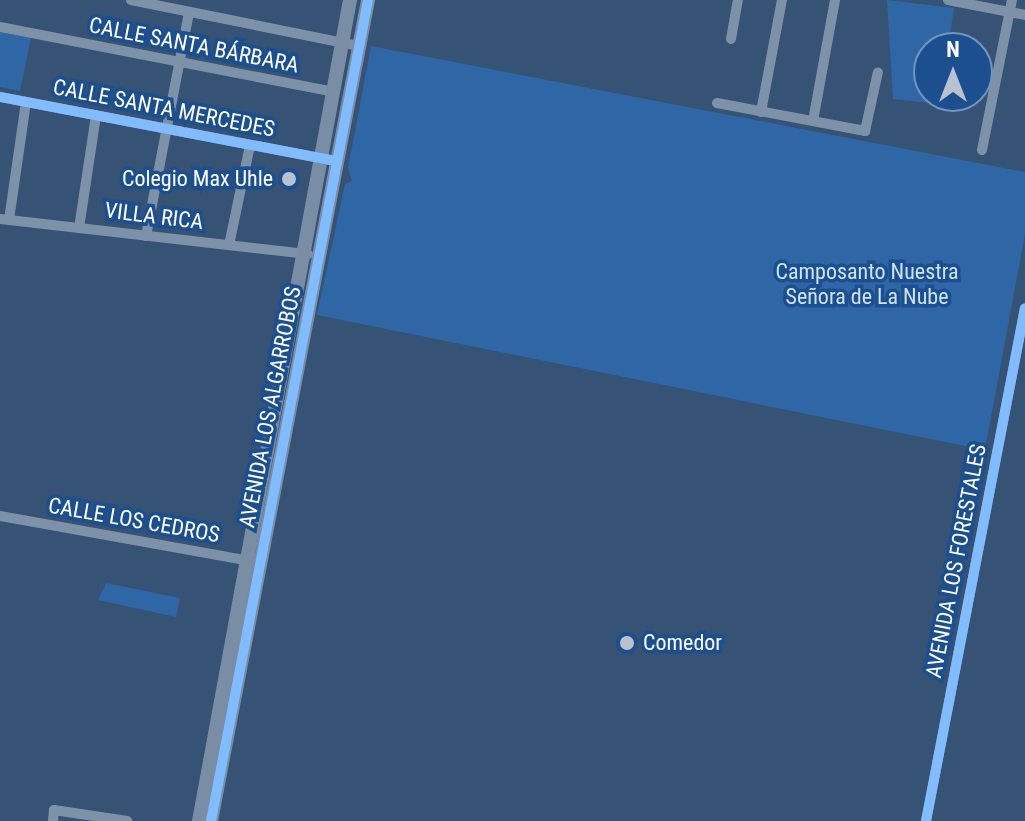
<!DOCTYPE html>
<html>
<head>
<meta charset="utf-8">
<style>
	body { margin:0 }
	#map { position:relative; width:1025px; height:821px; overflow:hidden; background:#365274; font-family:"Roboto Condensed",sans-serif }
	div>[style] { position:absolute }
	.green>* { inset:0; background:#2f66a5 }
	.street>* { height:10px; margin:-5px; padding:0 5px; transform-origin:5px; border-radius:5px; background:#7d92a8 }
	.secondary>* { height:14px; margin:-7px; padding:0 7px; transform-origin:7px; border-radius:7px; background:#798da4 }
	.cycleway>* { height:10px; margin:-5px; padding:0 5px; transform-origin:5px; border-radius:5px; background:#80bcff }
	.dots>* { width:22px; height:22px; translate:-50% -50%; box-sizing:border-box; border:4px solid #1b4f8f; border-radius:50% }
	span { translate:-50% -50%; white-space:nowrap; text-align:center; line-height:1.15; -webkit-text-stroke:7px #1b4f8f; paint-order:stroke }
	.street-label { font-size:22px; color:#fff }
	.poi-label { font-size:22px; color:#fff }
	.right { translate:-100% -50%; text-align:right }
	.left { translate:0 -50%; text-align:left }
	.park-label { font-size:22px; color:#cfe3fa }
	.north { position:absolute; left:913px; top:32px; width:80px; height:80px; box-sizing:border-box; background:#1b4f8f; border:2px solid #7695bc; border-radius:50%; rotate:0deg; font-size:22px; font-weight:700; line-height:32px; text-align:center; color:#fff }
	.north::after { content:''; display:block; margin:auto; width:28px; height:36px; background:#b9c2ce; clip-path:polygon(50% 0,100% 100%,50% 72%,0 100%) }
</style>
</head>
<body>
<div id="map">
	<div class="green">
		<div style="clip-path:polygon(887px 0,954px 8px,948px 48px,929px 48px,929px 96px,940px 96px,938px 104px,893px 99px)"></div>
		<div style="clip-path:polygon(0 32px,31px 38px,20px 91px,0 87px)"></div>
		<div style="clip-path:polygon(371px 46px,1025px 172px,1025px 234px,985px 450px,317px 315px,345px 184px,352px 181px,348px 168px)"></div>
		<div style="clip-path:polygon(106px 583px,180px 598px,176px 617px,98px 600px)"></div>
	</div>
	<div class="street">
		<div style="left:131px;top:0;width:233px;rotate:11.4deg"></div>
		<div style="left:948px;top:0;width:78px;rotate:11deg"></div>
		<div style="left:0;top:27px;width:339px;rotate:11deg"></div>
		<div style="left:731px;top:39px;width:40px;rotate:-80deg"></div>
		<div style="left:0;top:97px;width:343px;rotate:10.8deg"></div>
		<div style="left:717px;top:103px;width:151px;rotate:10.7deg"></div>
		<div style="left:865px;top:131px;width:60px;rotate:-77.6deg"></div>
		<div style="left:761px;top:112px;width:114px;rotate:-79.4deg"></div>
		<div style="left:813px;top:121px;width:123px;rotate:-79.7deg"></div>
		<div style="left:982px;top:150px;width:153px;rotate:-78.7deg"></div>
		<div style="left:0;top:219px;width:310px;rotate:6.5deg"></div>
		<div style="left:9px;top:220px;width:119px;rotate:-81.8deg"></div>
		<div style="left:79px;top:228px;width:114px;rotate:-81.4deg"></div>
		<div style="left:146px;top:236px;width:228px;rotate:-79.1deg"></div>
		<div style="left:229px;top:245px;width:102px;rotate:-78.1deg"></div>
		<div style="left:0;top:516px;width:255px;rotate:10.2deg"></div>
		<div style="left:53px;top:821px;width:11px;rotate:-85deg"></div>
		<div style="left:54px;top:810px;width:74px;rotate:8.6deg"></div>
		<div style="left:926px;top:821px;width:522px;rotate:-79.08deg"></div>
	</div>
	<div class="secondary">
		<div style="left:199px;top:821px;width:835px;rotate:-79.58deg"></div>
		<div style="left:211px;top:821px;width:836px;rotate:-79.17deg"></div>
	</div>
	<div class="cycleway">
		<div style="left:0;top:97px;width:343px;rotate:10.8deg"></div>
		<div style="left:211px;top:821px;width:836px;rotate:-79.17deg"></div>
		<div style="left:926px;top:821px;width:522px;rotate:-79.08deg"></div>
	</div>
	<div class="dots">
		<div style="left:289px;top:179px;background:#b9c2ce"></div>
		<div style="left:627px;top:643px;background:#b9c2ce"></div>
	</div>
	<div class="street-label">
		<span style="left:194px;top:45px;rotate:11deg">CALLE SANTA BÁRBARA</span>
		<span style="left:164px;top:108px;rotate:11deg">CALLE SANTA MERCEDES</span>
		<span style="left:154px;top:216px;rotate:7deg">VILLA RICA</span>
		<span style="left:270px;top:407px;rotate:-79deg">AVENIDA LOS ALGARROBOS</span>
		<span style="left:134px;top:520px;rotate:10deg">CALLE LOS CEDROS</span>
		<span style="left:956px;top:561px;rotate:-79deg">AVENIDA LOS FORESTALES</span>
	</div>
	<div class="poi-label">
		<span class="right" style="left:273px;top:179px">Colegio Max Uhle</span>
		<span class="left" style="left:643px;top:643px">Comedor</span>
	</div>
	<div class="park-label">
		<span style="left:867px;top:284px">Camposanto Nuestra<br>Señora de La Nube</span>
	</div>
	<div class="north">N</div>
</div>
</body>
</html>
